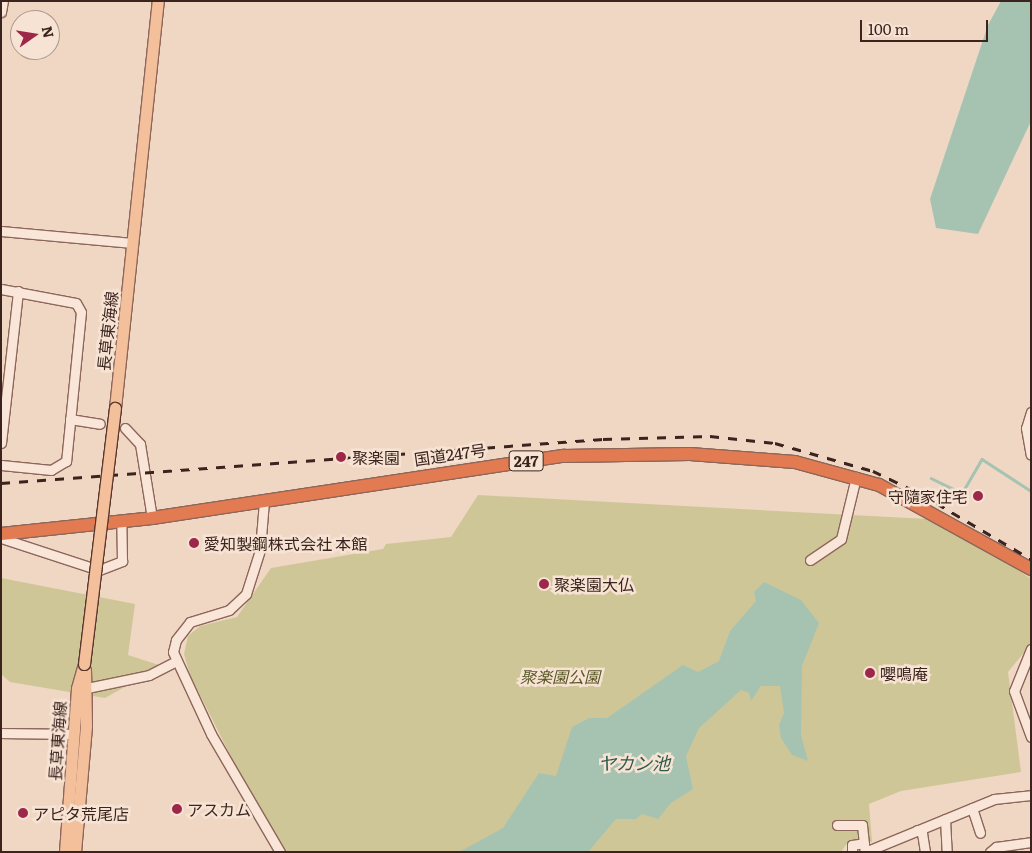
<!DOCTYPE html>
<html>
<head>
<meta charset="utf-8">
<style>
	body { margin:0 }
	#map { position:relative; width:1032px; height:853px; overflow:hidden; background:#f0d7c4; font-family:Literata,"Noto Sans JP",serif }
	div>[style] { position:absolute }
	.green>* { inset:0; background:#cfc697 }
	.water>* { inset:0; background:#a6c3b2 }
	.stream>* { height:2.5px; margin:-1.25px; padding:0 1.25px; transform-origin:1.25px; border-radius:1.25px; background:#a6c3b2 }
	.roads { filter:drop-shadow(1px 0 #8c665a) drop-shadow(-1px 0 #8c665a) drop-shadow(0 1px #8c665a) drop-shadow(0 -1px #8c665a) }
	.minor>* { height:9px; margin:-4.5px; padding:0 4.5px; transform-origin:4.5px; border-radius:4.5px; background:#fae6d8 }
	.major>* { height:11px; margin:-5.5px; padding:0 5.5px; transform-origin:5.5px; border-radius:5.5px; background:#f4bf9b }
	.highway>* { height:12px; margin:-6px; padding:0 6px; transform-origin:6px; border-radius:6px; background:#e27a52 }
	.rail>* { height:2.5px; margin-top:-1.25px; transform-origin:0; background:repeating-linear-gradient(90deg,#3b241e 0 9px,transparent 0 18px) }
	.bridges { filter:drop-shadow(1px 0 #59362e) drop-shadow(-1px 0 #59362e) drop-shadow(0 1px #59362e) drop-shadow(0 -1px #59362e) }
	.major-bridge>* { height:11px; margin:-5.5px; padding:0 5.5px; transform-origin:5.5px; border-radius:5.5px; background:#f4bf9b }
	.dots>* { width:14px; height:14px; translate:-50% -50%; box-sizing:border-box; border:2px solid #f7e3d4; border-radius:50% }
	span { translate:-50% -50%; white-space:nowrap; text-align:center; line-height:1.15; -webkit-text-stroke:5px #f7e3d4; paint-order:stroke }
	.shield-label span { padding:1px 4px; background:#f7e3d4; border:1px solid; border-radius:4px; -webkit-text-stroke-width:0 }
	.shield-label { font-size:15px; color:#3b241e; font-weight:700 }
	.street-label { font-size:16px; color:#3b241e }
	.poi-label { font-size:16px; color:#3b241e }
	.left { translate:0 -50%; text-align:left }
	.right { translate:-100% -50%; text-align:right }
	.park-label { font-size:16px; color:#585724; font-style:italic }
	.water-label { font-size:18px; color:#2d5b4b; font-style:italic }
	.frame { position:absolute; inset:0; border:2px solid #3b241e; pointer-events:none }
	.north { position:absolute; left:10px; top:10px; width:50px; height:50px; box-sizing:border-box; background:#f7e3d4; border:1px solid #ac978b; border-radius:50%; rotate:77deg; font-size:14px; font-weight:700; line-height:20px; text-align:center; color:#3b241e }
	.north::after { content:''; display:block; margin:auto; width:18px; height:22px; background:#9d2749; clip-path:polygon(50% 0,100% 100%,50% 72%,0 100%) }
	.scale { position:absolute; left:860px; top:20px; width:128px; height:22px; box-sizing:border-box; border:2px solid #3b241e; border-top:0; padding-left:6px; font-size:15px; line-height:18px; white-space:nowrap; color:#3b241e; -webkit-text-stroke:4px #f7e3d4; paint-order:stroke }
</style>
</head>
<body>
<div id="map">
	<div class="green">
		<div style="clip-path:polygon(478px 495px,947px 520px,1031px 579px,1031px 644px,1008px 672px,1021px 772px,901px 791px,869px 804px,872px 842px,849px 841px,841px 852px,279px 852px,190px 675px,184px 654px,188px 636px,200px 626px,237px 617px,271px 568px,383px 549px,386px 544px,451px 537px)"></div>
		<div style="clip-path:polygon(1px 578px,135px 604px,128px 655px,162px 666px,105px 698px,10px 682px,1px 674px)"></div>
	</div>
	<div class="water">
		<div style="clip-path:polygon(1001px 1px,1031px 1px,1031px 121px,978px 234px,936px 228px,930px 199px,988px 25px)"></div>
		<div style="clip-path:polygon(764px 582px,801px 600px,819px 623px,802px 666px,801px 735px,808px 761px,792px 755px,781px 738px,779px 725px,784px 713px,780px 686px,761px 686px,751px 701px,749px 693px,741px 690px,699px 728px,686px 756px,693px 789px,671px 803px,658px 819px,642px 814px,636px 819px,616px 819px,588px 852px,459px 852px,503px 828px,539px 773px,556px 776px,572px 727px,589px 718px,607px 718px,683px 665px,698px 672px,719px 661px,730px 631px,756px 601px,754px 592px)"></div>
	</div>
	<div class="stream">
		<div style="left:931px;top:478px;width:34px;rotate:26deg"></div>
		<div style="left:962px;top:493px;width:39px;rotate:-60deg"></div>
		<div style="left:982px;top:459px;width:59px;rotate:33.1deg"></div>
	</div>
	<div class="roads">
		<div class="minor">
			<div style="left:1px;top:12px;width:11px;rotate:-80deg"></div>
			<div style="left:1px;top:231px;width:132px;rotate:5.2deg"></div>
			<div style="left:1px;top:289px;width:76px;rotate:10.6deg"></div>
			<div style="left:76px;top:303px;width:10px;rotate:61deg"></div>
			<div style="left:81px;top:312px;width:150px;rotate:95.7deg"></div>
			<div style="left:66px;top:461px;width:17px;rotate:149deg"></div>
			<div style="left:51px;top:470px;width:50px;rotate:-174.3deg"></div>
			<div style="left:1031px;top:412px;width:17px;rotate:107deg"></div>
			<div style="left:1026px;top:428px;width:27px;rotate:80deg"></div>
			<div style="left:70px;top:419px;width:30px;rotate:9deg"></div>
			<div style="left:125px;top:428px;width:22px;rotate:47deg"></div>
			<div style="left:140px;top:444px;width:75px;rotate:80.8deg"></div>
			<div style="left:1px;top:443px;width:153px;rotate:-83.6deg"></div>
			<div style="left:264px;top:501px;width:49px;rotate:94.7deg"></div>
			<div style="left:260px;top:550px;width:46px;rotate:107.7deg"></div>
			<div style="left:246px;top:594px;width:23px;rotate:137deg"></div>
			<div style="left:229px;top:610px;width:41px;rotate:162.9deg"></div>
			<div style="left:190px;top:622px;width:23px;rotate:128deg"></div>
			<div style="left:176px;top:640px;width:12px;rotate:104deg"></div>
			<div style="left:173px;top:652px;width:90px;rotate:65.1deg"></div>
			<div style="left:211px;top:734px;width:137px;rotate:59.7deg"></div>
			<div style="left:1px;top:538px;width:103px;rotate:18.1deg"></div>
			<div style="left:99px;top:570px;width:25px;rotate:-21deg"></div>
			<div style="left:122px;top:561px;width:39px;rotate:-91deg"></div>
			<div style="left:810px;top:560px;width:37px;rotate:-34deg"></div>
			<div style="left:841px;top:539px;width:64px;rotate:-76.4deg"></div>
			<div style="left:1031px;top:649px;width:45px;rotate:112deg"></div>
			<div style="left:1014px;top:691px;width:49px;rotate:69.7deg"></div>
			<div style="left:87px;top:688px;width:63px;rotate:-11.8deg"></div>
			<div style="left:149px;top:675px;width:29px;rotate:-27deg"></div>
			<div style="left:1px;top:733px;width:73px;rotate:0.8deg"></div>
			<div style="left:972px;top:808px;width:26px;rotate:72deg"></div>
			<div style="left:945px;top:819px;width:33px;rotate:87deg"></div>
			<div style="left:837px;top:825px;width:25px"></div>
			<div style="left:862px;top:825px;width:27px;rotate:84deg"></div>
			<div style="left:917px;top:830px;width:6px;rotate:31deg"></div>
			<div style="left:922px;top:833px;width:19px;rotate:81deg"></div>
			<div style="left:852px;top:852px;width:7px;rotate:-90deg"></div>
			<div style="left:852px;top:845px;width:12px;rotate:-9deg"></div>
			<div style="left:865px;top:852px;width:139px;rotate:-22.3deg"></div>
			<div style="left:994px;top:799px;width:37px;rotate:-6deg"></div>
			<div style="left:990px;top:852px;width:8px;rotate:-40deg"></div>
			<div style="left:996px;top:847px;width:35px;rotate:-8deg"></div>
		</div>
		<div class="major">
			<div style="left:115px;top:408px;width:409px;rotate:-84deg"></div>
			<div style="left:65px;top:852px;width:164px;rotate:-85.8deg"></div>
			<div style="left:77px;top:688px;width:25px;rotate:-74deg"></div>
			<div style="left:75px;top:852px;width:127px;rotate:-85deg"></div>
			<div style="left:86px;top:725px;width:55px;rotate:-91deg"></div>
		</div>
		<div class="highway">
			<div style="left:1px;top:534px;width:152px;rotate:-6deg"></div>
			<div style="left:152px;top:518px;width:417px;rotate:-8.6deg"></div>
			<div style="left:564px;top:456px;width:126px;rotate:-0.9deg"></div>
			<div style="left:690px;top:454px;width:105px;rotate:4.4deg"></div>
			<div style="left:795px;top:462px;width:87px;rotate:15.3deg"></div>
			<div style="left:879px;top:485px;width:174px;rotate:28.9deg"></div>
		</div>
	</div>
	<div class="rail">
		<div style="left:1px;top:483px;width:604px;rotate:-4.18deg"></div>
		<div style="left:603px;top:439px;width:107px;rotate:-1.6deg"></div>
		<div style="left:710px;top:436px;width:65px;rotate:6.1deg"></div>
		<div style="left:775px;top:443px;width:102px;rotate:15.9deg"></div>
		<div style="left:873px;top:471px;width:53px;rotate:25.6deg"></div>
		<div style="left:921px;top:494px;width:128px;rotate:30.6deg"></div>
	</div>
	<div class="bridges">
		<div class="major-bridge">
			<div style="left:84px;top:664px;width:258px;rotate:-83.1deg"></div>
		</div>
	</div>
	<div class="dots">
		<div style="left:341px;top:457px;background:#9d2749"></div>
		<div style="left:978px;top:496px;background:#9d2749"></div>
		<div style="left:194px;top:543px;background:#9d2749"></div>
		<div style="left:544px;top:584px;background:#9d2749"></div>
		<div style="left:870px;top:673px;background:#9d2749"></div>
		<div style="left:177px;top:809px;background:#9d2749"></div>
		<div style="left:23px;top:813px;background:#9d2749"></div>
	</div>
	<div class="shield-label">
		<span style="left:526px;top:461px">247</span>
	</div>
	<div class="street-label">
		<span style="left:107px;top:331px;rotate:-84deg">長草東海線</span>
		<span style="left:450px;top:454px;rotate:-8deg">国道247号</span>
		<span style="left:57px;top:741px;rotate:-86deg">長草東海線</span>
	</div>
	<div class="poi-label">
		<span class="left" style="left:352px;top:457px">聚楽園</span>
		<span class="right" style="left:968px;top:496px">守隨家住宅</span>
		<span class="left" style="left:204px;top:543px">愛知製鋼株式会社 本館</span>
		<span class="left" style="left:554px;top:584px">聚楽園大仏</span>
		<span class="left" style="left:880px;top:673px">嚶鳴庵</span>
		<span class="left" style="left:187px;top:809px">アスカム</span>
		<span class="left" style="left:33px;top:813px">アピタ荒尾店</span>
	</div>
	<div class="park-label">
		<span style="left:560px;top:676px">聚楽園公園</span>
	</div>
	<div class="water-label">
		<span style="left:634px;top:763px">ヤカン池</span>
	</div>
	<div class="frame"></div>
	<div class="north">N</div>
	<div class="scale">100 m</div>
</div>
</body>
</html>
